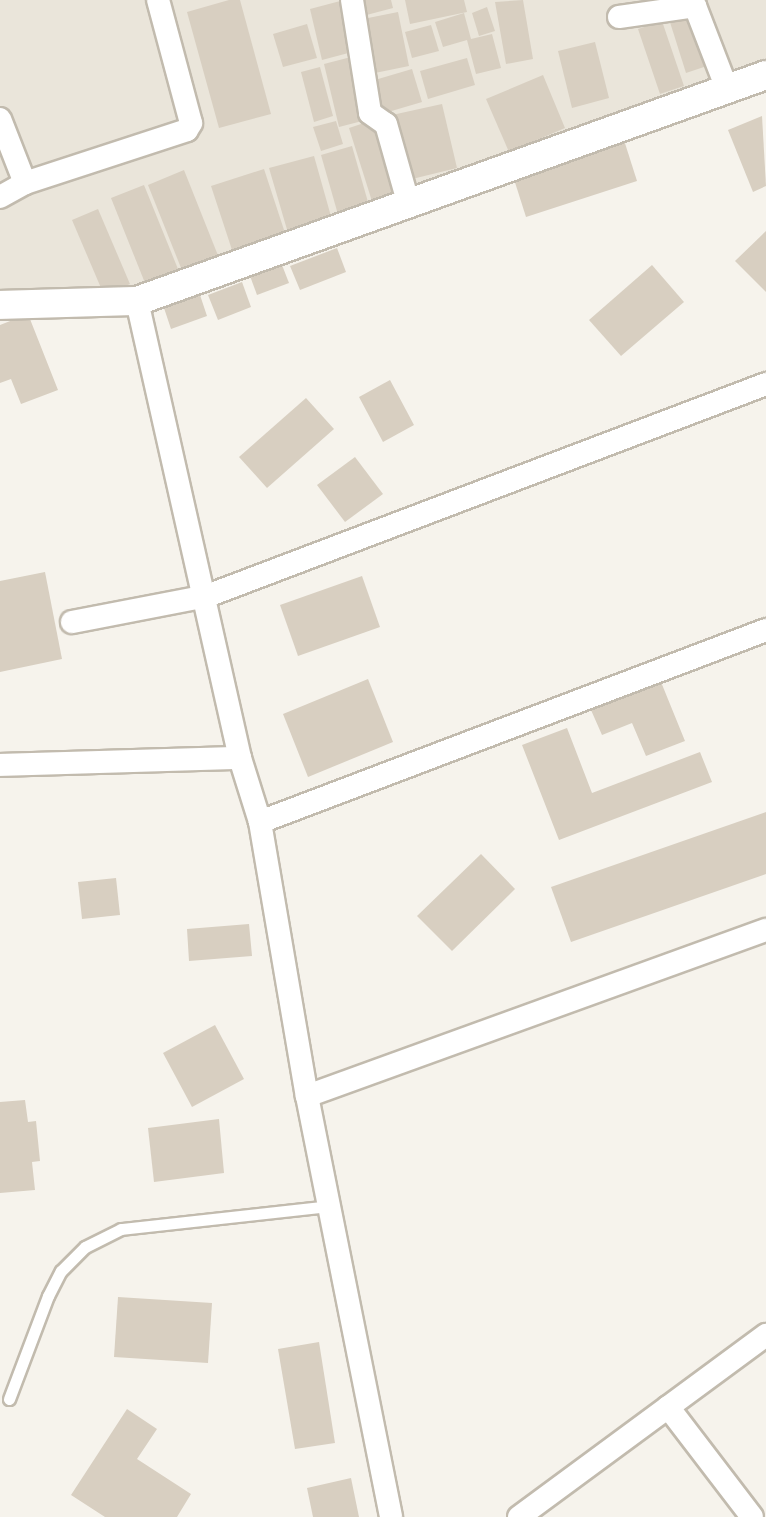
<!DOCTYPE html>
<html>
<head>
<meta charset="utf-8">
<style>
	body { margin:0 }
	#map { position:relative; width:766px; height:1517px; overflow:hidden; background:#f6f3ec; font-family:"Alegreya Sans",sans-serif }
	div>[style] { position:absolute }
	.residential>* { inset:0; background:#eae5da }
	.building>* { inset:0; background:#d8cfc1 }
	.roads { filter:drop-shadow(2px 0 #c2bbae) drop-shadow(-2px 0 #c2bbae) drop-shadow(0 2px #c2bbae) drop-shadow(0 -2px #c2bbae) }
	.service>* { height:11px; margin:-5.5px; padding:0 5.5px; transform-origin:5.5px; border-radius:5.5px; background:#fff }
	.minor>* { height:22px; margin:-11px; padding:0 11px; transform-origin:11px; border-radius:11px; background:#fff }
	.tertiary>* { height:28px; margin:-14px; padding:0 14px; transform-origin:14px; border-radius:14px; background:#fff }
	span { translate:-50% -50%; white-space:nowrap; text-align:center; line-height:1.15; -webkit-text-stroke:6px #fff; paint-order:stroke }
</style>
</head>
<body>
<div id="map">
	<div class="residential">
		<div style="clip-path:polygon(0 0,766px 0,766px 68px,142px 301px,0 302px)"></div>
	</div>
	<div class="building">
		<div style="clip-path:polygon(229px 0,240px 0,271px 114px,219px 128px,187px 12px)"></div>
		<div style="clip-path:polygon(344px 0,356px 51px,322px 60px,310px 9px)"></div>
		<div style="clip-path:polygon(354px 0,391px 0,393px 8px,359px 17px)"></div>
		<div style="clip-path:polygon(405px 0,464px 0,467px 12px,410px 24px)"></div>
		<div style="clip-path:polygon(523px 0,533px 59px,506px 64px,495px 2px)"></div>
		<div style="clip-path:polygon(487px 7px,495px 31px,479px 36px,472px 13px)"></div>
		<div style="clip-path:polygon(398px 12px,409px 66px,370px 74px,358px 20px)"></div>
		<div style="clip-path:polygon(690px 12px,707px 66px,686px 73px,669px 19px)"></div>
		<div style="clip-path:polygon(464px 13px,471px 39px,492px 34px,501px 68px,476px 74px,467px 40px,443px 47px,435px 22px)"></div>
		<div style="clip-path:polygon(662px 21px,684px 86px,660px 94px,638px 29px)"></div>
		<div style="clip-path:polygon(307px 24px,317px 58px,283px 67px,273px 34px)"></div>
		<div style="clip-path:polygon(431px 25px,439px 51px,412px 58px,405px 32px)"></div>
		<div style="clip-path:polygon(595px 42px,609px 98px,572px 108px,558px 51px)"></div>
		<div style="clip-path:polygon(351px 57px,366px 120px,339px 127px,324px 64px)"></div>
		<div style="clip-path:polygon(467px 58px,475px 85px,428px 99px,420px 71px)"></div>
		<div style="clip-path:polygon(320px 67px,333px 116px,314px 122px,301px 72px)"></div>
		<div style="clip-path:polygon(412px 69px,422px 102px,378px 115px,368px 82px)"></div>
		<div style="clip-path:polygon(543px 75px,565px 128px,509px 152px,486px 99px)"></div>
		<div style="clip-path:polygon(442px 104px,457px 168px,408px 180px,392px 115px)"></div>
		<div style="clip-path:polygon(762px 116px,766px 186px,753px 192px,728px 130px)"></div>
		<div style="clip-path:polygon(376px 119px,401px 202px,375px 211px,349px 128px)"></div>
		<div style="clip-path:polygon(336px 121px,343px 144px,321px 151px,313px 127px)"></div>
		<div style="clip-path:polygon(623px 137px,637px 181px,526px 217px,512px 173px)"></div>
		<div style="clip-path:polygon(352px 146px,370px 209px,339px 218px,321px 155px)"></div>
		<div style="clip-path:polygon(314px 156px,332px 220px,288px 233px,269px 168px)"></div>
		<div style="clip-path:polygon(264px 169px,286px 236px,233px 253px,211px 186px)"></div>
		<div style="clip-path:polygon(184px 170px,221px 263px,185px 278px,148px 185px)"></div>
		<div style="clip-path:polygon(144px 185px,180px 274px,147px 288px,111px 198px)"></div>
		<div style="clip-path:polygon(98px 209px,130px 284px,104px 295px,72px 220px)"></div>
		<div style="clip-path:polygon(766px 231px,766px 292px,735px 261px)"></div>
		<div style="clip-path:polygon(337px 248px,346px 272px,300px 290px,290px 266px)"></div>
		<div style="clip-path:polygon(282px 265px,289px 283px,257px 295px,250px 276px)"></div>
		<div style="clip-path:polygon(652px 265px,684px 302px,621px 356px,589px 320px)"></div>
		<div style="clip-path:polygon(242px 282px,251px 307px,218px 320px,208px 295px)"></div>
		<div style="clip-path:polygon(199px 292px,207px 316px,171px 329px,163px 305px)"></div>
		<div style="clip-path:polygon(28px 314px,58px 390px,21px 404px,11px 379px,0 383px,0 325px)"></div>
		<div style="clip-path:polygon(390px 380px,414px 425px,383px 442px,359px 397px)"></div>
		<div style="clip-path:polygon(306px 398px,334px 429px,267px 488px,239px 457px)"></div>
		<div style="clip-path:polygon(355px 457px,383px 494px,345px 522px,317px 485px)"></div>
		<div style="clip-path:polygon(45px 572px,62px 659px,0 672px,0 581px)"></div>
		<div style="clip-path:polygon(362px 576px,380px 627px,298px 656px,280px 605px)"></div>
		<div style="clip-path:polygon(368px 679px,393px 742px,308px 777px,283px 714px)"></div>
		<div style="clip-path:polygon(661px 682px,685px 741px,646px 756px,632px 723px,602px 735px,591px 710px)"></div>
		<div style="clip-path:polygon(567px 728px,592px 793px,700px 752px,712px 782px,559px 840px,522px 745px)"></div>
		<div style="clip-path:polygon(766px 812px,766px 874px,571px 942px,551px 887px)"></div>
		<div style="clip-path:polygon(481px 854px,515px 889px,452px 951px,417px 916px)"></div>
		<div style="clip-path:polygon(116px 878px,120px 915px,82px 919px,78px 882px)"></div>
		<div style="clip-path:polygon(249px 924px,252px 956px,189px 961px,187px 929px)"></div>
		<div style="clip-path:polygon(215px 1025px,244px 1079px,192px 1107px,163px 1053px)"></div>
		<div style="clip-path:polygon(25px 1100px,28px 1122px,36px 1121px,40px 1161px,32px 1162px,35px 1190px,0 1193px,0 1102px)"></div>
		<div style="clip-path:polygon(219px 1119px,224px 1173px,154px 1182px,148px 1128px)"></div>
		<div style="clip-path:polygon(118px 1297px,212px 1303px,208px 1363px,114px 1357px)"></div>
		<div style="clip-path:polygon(319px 1342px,335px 1443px,295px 1449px,278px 1349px)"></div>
		<div style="clip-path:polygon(127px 1409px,157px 1429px,137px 1459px,191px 1494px,177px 1517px,105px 1517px,71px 1495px)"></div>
		<div style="clip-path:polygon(351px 1478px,359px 1517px,313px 1517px,307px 1488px)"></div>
	</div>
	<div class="roads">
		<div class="service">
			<div style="left:9px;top:1399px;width:110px;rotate:-69.3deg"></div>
			<div style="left:48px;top:1296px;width:28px;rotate:-63deg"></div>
			<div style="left:61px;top:1271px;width:34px;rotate:-45deg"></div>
			<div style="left:85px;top:1247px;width:40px;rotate:-26.6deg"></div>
			<div style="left:121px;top:1229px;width:210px;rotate:-6.3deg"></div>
		</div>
		<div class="minor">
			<div style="left:352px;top:0;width:114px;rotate:80.9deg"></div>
			<div style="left:370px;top:113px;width:19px;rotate:35deg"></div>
			<div style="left:386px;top:124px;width:81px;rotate:74.2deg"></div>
			<div style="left:619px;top:17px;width:77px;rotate:-8.2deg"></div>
			<div style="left:695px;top:6px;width:89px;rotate:68.9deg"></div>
			<div style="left:0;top:119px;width:69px;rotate:68.7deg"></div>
			<div style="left:0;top:197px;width:29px;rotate:-29deg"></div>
			<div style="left:25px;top:183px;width:170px;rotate:-18.1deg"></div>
			<div style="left:187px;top:130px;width:8px;rotate:-60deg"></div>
			<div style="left:191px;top:123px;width:127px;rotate:-105deg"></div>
			<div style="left:137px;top:301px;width:468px;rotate:77.3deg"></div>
			<div style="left:240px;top:758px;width:67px;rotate:72.6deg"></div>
			<div style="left:260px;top:822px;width:278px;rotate:80.3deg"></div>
			<div style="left:307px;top:1096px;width:429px;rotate:78.7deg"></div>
			<div style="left:72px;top:622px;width:137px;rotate:-10.9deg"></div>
			<div style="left:207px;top:596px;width:598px;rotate:-20.77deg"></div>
			<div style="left:0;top:765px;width:240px;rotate:-1.7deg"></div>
			<div style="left:260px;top:822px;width:541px;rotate:-20.78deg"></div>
			<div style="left:307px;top:1096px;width:488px;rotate:-19.9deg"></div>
			<div style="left:668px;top:1407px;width:138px;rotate:52.6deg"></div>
			<div style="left:519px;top:1517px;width:307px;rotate:-36.4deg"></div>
		</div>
		<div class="tertiary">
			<div style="left:0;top:305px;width:137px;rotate:-1.7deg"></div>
			<div style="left:137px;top:301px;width:668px;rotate:-19.76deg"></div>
		</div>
	</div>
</div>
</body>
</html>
